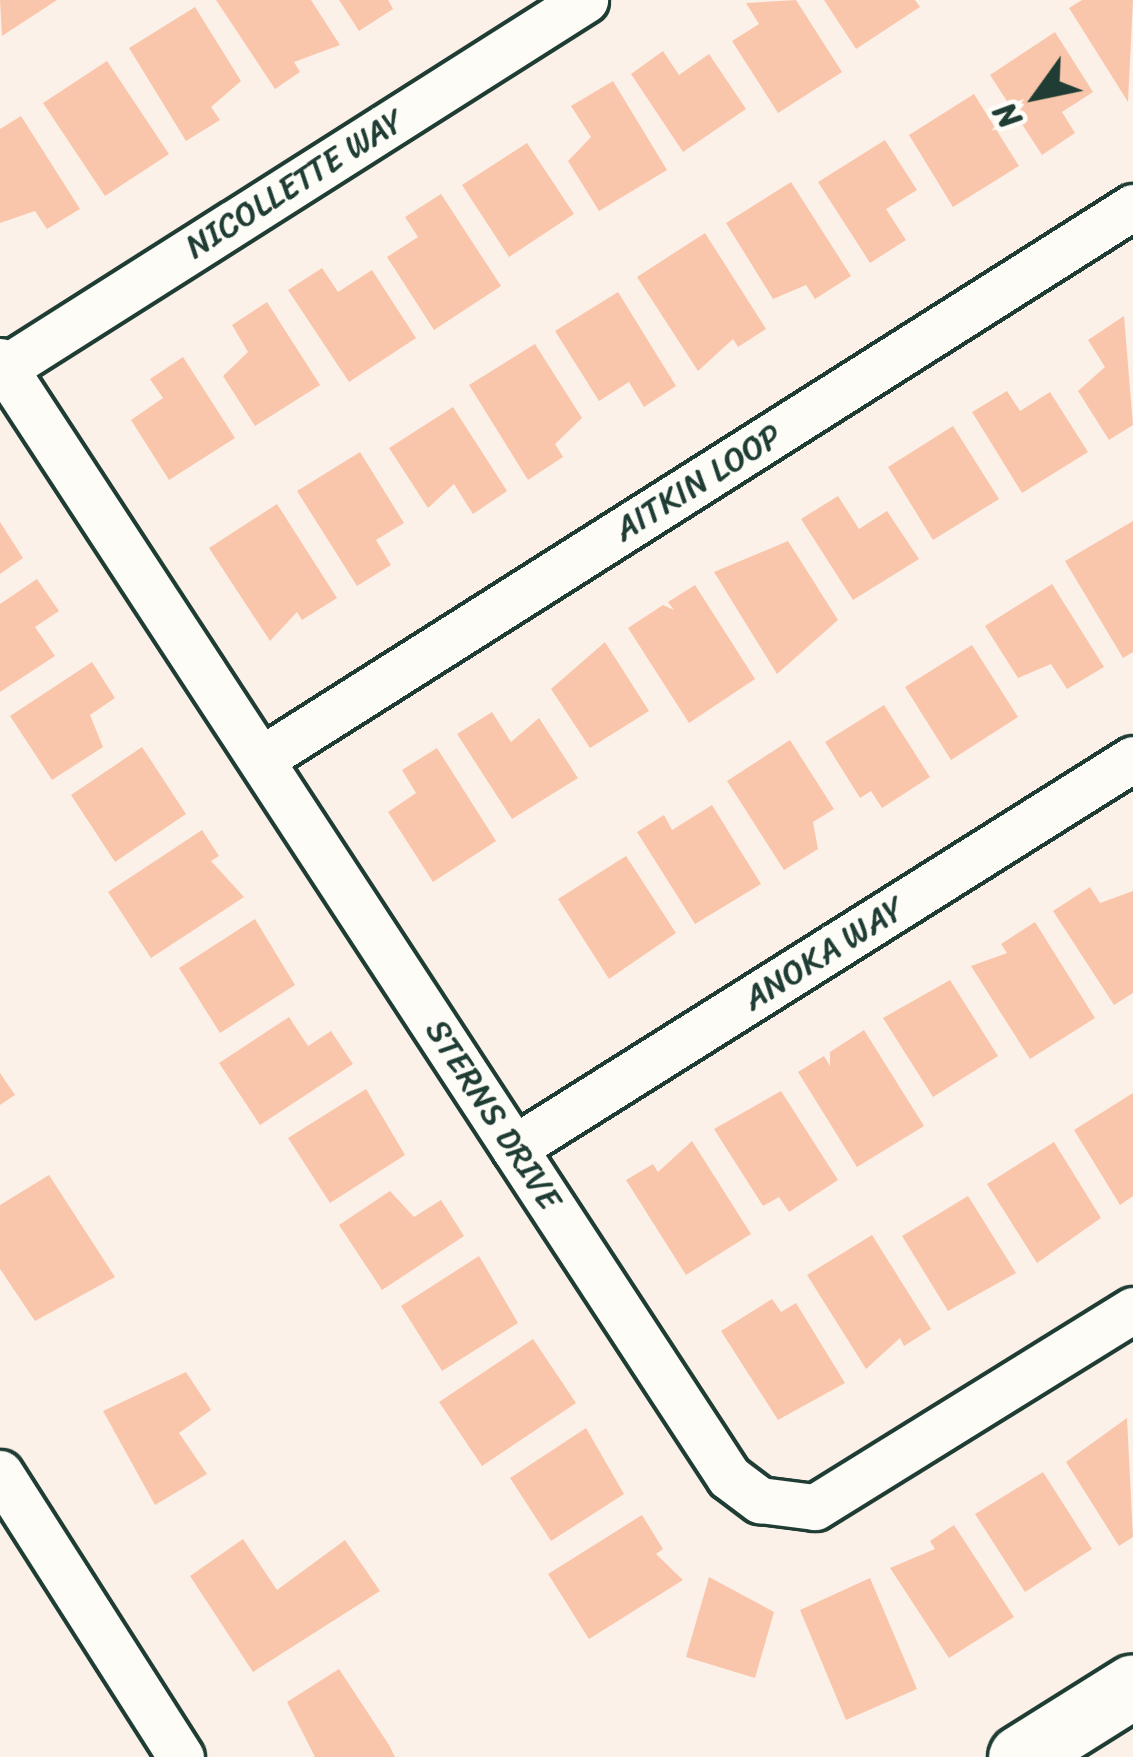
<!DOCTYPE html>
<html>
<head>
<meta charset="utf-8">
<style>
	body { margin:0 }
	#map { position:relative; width:1133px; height:1757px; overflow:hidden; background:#fcf1e8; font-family:Sriracha,sans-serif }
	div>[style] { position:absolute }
	.building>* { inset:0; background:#fac6ab }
	.roads { filter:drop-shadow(3px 0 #1f3d34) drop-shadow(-3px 0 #1f3d34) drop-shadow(0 3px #1f3d34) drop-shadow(0 -3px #1f3d34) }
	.street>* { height:45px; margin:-22.5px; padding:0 22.5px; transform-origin:22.5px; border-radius:22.5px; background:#fdfcf7 }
	.secondary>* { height:63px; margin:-31.5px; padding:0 31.5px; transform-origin:31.5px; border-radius:31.5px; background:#fdfcf7 }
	span { translate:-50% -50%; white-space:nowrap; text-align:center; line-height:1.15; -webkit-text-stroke:9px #fdfcf7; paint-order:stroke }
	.street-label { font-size:33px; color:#1f3d34 }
	.north { position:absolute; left:977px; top:36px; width:120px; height:120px; -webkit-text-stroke:9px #fdfcf7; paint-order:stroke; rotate:237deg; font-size:33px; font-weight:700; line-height:48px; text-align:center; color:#1f3d34 }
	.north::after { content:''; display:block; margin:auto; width:42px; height:54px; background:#1f3d34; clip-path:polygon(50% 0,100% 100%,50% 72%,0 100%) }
</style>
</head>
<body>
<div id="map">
	<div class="building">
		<div style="clip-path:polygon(0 0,57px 0,2px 36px)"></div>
		<div style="clip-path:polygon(216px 0,311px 0,340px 45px,294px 62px,300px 72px,275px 89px)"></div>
		<div style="clip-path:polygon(339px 0,388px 0,393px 9px,359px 31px)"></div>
		<div style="clip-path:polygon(796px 0,842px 72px,778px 113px,732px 41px,759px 24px,746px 3px)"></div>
		<div style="clip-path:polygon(824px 0,915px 0,920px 7px,856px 49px)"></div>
		<div style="clip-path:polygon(1082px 0,1133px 0,1128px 102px,1069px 8px)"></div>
		<div style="clip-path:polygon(195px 7px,241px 81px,211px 107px,220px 120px,186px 141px,129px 48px)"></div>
		<div style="clip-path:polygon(1055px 32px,1093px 92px,1062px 112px,1075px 133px,1042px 155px,990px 75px)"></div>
		<div style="clip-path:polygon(663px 51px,679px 75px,709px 54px,746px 109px,683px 152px,631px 74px)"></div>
		<div style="clip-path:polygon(107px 61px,169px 154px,105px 196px,43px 103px)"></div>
		<div style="clip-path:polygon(613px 81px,667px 170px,599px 211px,568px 161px,591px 137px,571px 106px)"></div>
		<div style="clip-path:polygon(974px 94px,1019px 166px,953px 207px,909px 135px)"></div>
		<div style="clip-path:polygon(21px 116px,80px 209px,47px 229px,35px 211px,0 223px,0 129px)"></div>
		<div style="clip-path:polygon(885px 140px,917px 190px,886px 209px,906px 240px,870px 263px,818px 182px)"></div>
		<div style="clip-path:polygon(527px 143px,574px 214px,509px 257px,462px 185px)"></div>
		<div style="clip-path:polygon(791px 182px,851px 276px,815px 299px,806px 285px,773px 299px,726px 223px)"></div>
		<div style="clip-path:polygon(441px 194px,501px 286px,434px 330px,387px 257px,418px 237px,405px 217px)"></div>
		<div style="clip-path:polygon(705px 233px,766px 329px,738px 347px,733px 339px,698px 371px,637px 277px)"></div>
		<div style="clip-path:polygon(322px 268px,338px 292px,372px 270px,416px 338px,349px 382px,288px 290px)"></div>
		<div style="clip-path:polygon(618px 292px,676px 386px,644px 407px,629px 382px,599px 401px,555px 331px)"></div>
		<div style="clip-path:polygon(267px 302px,320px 385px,255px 426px,223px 376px,248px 352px,232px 325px)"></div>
		<div style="clip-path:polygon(1124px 316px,1133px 425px,1109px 440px,1078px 391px,1105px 367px,1088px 340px)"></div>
		<div style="clip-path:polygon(535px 344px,582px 418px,555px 444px,563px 457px,528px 480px,469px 385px)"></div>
		<div style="clip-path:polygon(183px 357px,235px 438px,169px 480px,131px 420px,163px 398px,150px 379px)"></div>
		<div style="clip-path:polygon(1007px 391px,1020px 411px,1050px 392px,1088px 452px,1022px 493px,972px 412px)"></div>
		<div style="clip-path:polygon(453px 407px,507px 491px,473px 514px,454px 484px,428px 508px,389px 448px)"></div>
		<div style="clip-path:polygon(953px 426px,999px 499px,933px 540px,888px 467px)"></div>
		<div style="clip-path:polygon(360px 452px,404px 523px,376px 540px,391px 565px,357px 586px,297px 491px)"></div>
		<div style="clip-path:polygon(838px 496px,859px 529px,887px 511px,919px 559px,853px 600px,801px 519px)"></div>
		<div style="clip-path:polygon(277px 504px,337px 598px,302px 620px,297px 612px,270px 641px,209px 548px)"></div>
		<div style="clip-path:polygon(1133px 521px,1133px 652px,1123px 658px,1065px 561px)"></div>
		<div style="clip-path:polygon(0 522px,23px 558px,0 574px)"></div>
		<div style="clip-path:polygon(788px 541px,838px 620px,777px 674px,714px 572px)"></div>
		<div style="clip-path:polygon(37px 579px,59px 611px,35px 627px,55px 656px,0 692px,0 604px)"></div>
		<div style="clip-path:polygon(1052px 584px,1104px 667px,1067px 689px,1051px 664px,1018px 678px,985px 626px)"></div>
		<div style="clip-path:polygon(695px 585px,755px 679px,689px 723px,628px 628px,663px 605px,674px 610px,668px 602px)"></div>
		<div style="clip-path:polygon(605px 642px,649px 711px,590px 748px,551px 689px)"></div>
		<div style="clip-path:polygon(972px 645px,1018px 717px,951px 760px,905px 687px)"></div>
		<div style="clip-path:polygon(92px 662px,115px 698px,90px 715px,103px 747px,52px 780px,10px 716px)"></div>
		<div style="clip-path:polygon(884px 705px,930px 777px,882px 808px,871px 791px,860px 798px,825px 742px)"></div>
		<div style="clip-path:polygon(492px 712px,511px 742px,539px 718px,578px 778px,512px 819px,457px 734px)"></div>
		<div style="clip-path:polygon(790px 740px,834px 809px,813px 822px,818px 849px,784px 870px,727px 781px)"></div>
		<div style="clip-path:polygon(142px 747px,186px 814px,115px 862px,71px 795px)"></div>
		<div style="clip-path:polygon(437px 748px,496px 841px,433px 882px,388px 812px,416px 793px,402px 770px)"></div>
		<div style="clip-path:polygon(712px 805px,761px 884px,695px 924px,637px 832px,664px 815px,672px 830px)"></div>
		<div style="clip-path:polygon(202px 830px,219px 856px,211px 861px,244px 897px,151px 958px,108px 892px)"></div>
		<div style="clip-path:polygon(626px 856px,676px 933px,609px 979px,558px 899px)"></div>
		<div style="clip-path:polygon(1090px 887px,1100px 903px,1133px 891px,1133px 993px,1114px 1005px,1053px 911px)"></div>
		<div style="clip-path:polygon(255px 919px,295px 985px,220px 1033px,179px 968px)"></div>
		<div style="clip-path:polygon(1035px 922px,1095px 1018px,1030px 1059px,971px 966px,1007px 953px,1001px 944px)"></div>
		<div style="clip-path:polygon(950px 980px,998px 1056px,933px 1097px,883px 1018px)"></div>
		<div style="clip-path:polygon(289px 1017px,308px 1046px,331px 1031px,353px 1064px,260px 1125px,219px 1063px)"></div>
		<div style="clip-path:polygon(864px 1030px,924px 1126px,857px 1167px,798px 1072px,824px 1056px,830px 1066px,830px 1052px)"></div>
		<div style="clip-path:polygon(0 1073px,15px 1095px,0 1105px)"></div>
		<div style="clip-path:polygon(366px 1089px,405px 1155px,330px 1203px,288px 1138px)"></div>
		<div style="clip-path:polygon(781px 1091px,838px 1180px,789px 1212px,779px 1197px,763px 1206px,714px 1129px)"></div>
		<div style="clip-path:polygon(1133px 1093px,1133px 1196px,1120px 1205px,1074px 1130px)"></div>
		<div style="clip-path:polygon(692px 1141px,751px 1234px,686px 1275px,626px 1180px,653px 1164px,658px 1172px)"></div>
		<div style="clip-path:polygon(1054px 1142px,1101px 1218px,1037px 1263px,987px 1184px)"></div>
		<div style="clip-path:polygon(49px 1175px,115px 1277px,35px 1321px,0 1269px,0 1205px)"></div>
		<div style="clip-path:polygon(390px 1191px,414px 1217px,441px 1200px,464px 1236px,382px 1290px,339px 1225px)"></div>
		<div style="clip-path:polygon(968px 1196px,1016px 1273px,948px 1311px,902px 1236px)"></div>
		<div style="clip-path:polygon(872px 1235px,931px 1329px,904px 1346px,900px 1338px,866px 1369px,807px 1275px)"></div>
		<div style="clip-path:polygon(479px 1256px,518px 1323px,442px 1371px,401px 1306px)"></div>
		<div style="clip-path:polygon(772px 1299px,781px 1312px,796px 1303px,845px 1383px,778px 1420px,721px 1331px)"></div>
		<div style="clip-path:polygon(533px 1339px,576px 1403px,482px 1466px,439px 1402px)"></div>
		<div style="clip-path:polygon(186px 1372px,211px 1410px,179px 1433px,207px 1474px,155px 1505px,103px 1411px)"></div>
		<div style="clip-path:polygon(1127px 1418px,1133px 1537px,1119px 1546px,1066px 1462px)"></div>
		<div style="clip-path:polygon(586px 1428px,624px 1494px,551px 1541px,510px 1478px)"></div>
		<div style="clip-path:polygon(1043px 1472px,1092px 1549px,1025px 1592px,975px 1514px)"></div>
		<div style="clip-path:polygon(642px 1515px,663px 1549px,656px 1554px,683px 1580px,589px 1639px,548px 1574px)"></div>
		<div style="clip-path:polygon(954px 1525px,1014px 1617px,949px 1658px,890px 1568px,935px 1549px,930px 1541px)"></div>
		<div style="clip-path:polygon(243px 1539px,277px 1590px,345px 1540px,380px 1591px,253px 1672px,190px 1576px)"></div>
		<div style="clip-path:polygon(709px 1577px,774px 1612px,755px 1678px,686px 1657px)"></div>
		<div style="clip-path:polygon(870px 1578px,917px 1689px,846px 1720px,800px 1610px)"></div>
		<div style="clip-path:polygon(339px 1669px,389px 1745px,395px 1757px,315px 1757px,287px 1702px)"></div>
	</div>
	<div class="roads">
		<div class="street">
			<div style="left:0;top:361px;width:1333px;rotate:56.85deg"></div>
			<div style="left:729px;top:1477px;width:39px;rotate:37deg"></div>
			<div style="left:760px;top:1500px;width:55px;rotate:7.3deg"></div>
			<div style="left:815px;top:1507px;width:374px;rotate:-31.8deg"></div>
			<div style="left:5px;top:368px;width:687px;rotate:-32.39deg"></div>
			<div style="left:263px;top:758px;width:1030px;rotate:-32.35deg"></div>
			<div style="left:514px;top:1148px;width:731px;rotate:-32.15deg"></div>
			<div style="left:0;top:1473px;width:337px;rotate:57.5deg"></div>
		</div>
		<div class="secondary">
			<div style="left:1020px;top:1757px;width:133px;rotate:-32.1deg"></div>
		</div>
	</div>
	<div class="street-label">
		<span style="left:295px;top:184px;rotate:-32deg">NICOLLETTE WAY</span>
		<span style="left:698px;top:483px;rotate:-32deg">AITKIN LOOP</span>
		<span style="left:824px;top:954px;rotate:-32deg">ANOKA WAY</span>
		<span style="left:493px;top:1115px;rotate:57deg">STERNS DRIVE</span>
	</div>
	<div class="north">N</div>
</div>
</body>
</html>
